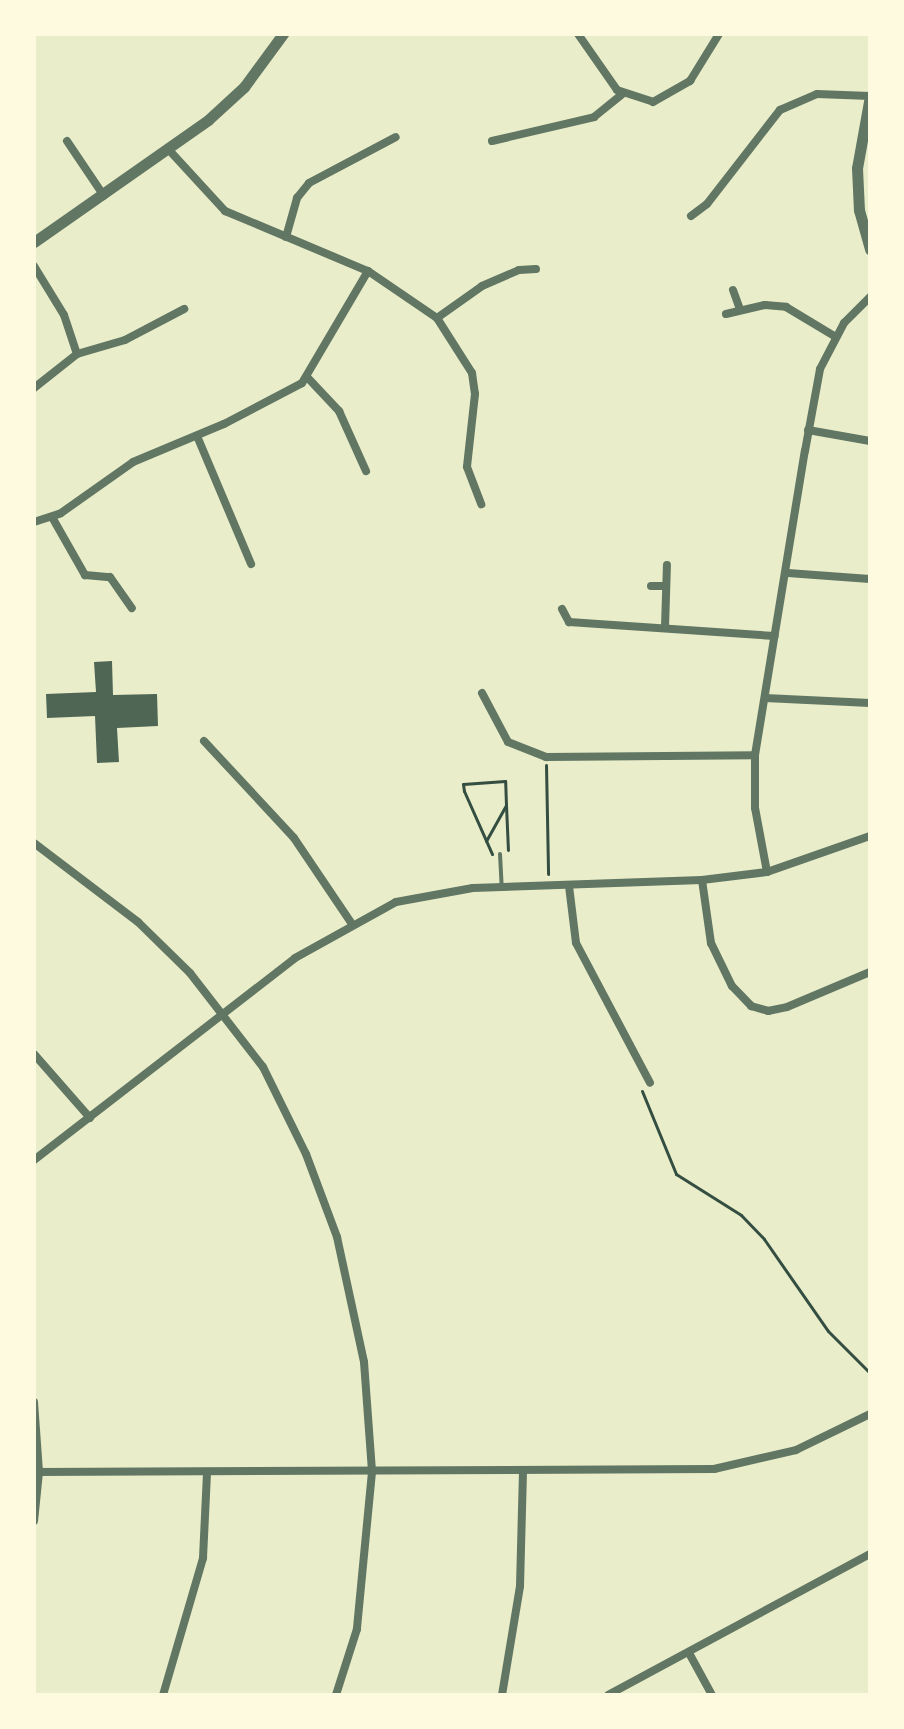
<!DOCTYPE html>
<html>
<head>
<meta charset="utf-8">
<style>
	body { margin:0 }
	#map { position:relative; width:904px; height:1729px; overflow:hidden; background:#e9edc9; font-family:"Alegreya Sans",sans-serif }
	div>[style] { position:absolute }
	.building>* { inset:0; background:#4f6655 }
	.path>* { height:3px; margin:-1.5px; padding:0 1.5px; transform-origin:1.5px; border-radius:1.5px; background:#344e41 }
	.service>* { height:4px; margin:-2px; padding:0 2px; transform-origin:2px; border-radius:2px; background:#617663 }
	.minor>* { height:8px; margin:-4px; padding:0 4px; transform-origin:4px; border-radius:4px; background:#617663 }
	.tertiary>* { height:11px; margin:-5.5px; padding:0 5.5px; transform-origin:5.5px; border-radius:5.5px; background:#617663 }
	span { translate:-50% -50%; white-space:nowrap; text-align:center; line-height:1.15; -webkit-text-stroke:8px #fefae0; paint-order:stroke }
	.frame { position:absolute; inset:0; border:36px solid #fefae0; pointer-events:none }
</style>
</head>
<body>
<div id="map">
	<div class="building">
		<div style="clip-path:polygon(112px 661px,113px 695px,157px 694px,158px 726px,117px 728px,119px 762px,97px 763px,95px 716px,47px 718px,46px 694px,96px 692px,94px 662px)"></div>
	</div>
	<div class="path">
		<div style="left:546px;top:765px;width:109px;rotate:88.9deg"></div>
		<div style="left:506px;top:805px;width:45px;rotate:87.5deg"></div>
		<div style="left:486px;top:841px;width:41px;rotate:-60.9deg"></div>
		<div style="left:506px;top:805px;width:24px;rotate:-92deg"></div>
		<div style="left:505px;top:781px;width:42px;rotate:175.9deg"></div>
		<div style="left:463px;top:784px;width:7px;rotate:82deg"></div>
		<div style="left:464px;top:791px;width:69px;rotate:66deg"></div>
		<div style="left:642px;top:1091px;width:90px;rotate:67.7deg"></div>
		<div style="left:676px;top:1174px;width:77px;rotate:32.2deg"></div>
		<div style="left:741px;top:1215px;width:33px;rotate:46deg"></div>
		<div style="left:764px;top:1239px;width:112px;rotate:55.2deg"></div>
		<div style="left:828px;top:1331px;width:59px;rotate:45deg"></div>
	</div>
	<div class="service">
		<div style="left:500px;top:854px;width:33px;rotate:87deg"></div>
	</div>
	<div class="minor">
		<div style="left:578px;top:34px;width:68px;rotate:55.1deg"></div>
		<div style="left:617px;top:90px;width:38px;rotate:18deg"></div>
		<div style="left:653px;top:102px;width:43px;rotate:-29.6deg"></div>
		<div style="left:690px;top:81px;width:55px;rotate:-58.3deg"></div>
		<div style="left:67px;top:141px;width:66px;rotate:56.1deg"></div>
		<div style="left:492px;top:141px;width:105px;rotate:-13.2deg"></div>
		<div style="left:594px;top:117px;width:36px;rotate:-39deg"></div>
		<div style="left:169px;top:150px;width:83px;rotate:47.4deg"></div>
		<div style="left:225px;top:211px;width:155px;rotate:22.8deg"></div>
		<div style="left:368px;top:271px;width:83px;rotate:34.3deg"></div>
		<div style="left:437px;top:318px;width:65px;rotate:57.5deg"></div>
		<div style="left:472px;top:373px;width:21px;rotate:82deg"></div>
		<div style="left:475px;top:394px;width:73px;rotate:96.3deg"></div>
		<div style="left:467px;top:467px;width:40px;rotate:69deg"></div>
		<div style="left:691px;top:216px;width:20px;rotate:-37deg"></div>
		<div style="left:707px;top:204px;width:119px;rotate:-52.2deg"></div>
		<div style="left:780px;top:110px;width:40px;rotate:-23.4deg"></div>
		<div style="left:817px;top:94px;width:53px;rotate:2.2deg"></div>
		<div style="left:286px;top:237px;width:41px;rotate:-74.2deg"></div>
		<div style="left:297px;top:198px;width:19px;rotate:-51deg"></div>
		<div style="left:309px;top:183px;width:98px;rotate:-27.9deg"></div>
		<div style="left:34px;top:266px;width:57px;rotate:58.5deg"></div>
		<div style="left:64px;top:315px;width:41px;rotate:71.6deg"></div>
		<div style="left:733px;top:290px;width:20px;rotate:70deg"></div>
		<div style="left:726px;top:314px;width:40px;rotate:-13deg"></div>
		<div style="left:765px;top:305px;width:21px;rotate:5deg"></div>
		<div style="left:786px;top:307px;width:58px;rotate:31deg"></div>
		<div style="left:437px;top:318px;width:55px;rotate:-35.4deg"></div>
		<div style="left:482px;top:286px;width:40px;rotate:-23.4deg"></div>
		<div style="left:519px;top:270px;width:17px;rotate:-3deg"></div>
		<div style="left:307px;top:377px;width:47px;rotate:46.7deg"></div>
		<div style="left:339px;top:411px;width:66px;rotate:65.8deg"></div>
		<div style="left:34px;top:388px;width:55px;rotate:-38.3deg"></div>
		<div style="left:77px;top:354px;width:50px;rotate:-16.3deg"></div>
		<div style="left:125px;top:340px;width:67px;rotate:-27.7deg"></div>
		<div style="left:808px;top:430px;width:63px;rotate:10.1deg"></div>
		<div style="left:197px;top:436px;width:139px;rotate:67.1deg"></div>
		<div style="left:52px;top:517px;width:67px;rotate:60.4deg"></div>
		<div style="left:85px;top:575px;width:25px;rotate:5deg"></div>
		<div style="left:110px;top:577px;width:38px;rotate:55deg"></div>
		<div style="left:34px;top:522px;width:28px;rotate:-18deg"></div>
		<div style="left:61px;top:513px;width:88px;rotate:-35.3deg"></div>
		<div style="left:133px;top:462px;width:99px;rotate:-22.7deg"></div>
		<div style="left:224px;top:424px;width:88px;rotate:-27.7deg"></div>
		<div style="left:302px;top:383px;width:130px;rotate:-59.5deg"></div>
		<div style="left:788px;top:573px;width:82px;rotate:4.2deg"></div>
		<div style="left:651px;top:586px;width:15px"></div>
		<div style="left:562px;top:609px;width:15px;rotate:62deg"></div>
		<div style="left:569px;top:622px;width:206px;rotate:3.9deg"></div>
		<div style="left:665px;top:627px;width:62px;rotate:-88.2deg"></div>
		<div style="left:482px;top:693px;width:55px;rotate:62deg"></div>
		<div style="left:508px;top:742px;width:41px;rotate:21.5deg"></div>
		<div style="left:546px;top:757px;width:209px;rotate:-0.5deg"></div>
		<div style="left:765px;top:698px;width:105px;rotate:2.7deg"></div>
		<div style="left:204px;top:741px;width:132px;rotate:47.1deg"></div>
		<div style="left:294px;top:838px;width:104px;rotate:56deg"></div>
		<div style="left:34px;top:843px;width:131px;rotate:37.2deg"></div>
		<div style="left:138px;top:922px;width:73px;rotate:44.4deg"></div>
		<div style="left:190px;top:973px;width:119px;rotate:52.2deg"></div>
		<div style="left:263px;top:1067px;width:97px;rotate:63.7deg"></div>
		<div style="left:306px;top:1154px;width:89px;rotate:69.5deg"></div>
		<div style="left:337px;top:1237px;width:128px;rotate:77.8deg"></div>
		<div style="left:364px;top:1362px;width:110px;rotate:85.8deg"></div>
		<div style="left:372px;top:1472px;width:158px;rotate:95.5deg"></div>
		<div style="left:357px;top:1629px;width:69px;rotate:107.7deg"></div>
		<div style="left:767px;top:872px;width:65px;rotate:-100.6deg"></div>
		<div style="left:755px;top:808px;width:53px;rotate:-90deg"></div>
		<div style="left:755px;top:755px;width:308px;rotate:-80.7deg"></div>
		<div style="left:805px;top:451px;width:83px;rotate:-79.6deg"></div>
		<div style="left:820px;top:369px;width:52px;rotate:-62.4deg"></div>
		<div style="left:844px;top:323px;width:37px;rotate:-45deg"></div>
		<div style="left:702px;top:880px;width:64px;rotate:81.9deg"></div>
		<div style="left:711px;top:943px;width:48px;rotate:64deg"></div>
		<div style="left:732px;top:986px;width:28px;rotate:46deg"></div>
		<div style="left:751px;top:1006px;width:18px;rotate:16deg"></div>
		<div style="left:768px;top:1011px;width:19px;rotate:-12deg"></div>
		<div style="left:787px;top:1007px;width:90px;rotate:-22.9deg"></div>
		<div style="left:569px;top:886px;width:57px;rotate:83deg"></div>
		<div style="left:576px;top:943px;width:158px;rotate:62.1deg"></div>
		<div style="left:34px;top:1054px;width:85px;rotate:48.8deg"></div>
		<div style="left:34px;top:1160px;width:330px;rotate:-37.7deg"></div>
		<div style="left:295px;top:958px;width:115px;rotate:-29deg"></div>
		<div style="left:396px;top:902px;width:78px;rotate:-10.3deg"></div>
		<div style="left:473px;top:888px;width:229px;rotate:-2deg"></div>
		<div style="left:702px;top:880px;width:65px;rotate:-7deg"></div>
		<div style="left:767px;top:872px;width:109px;rotate:-19.3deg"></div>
		<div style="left:34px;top:1402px;width:70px;rotate:85.9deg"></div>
		<div style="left:39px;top:1472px;width:49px;rotate:95.8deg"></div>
		<div style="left:34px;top:1472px;width:680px;rotate:-0.25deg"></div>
		<div style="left:714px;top:1469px;width:84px;rotate:-13deg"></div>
		<div style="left:796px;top:1450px;width:82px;rotate:-25.9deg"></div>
		<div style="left:689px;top:1653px;width:48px;rotate:61.3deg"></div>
		<div style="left:163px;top:1695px;width:143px;rotate:-73.7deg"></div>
		<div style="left:203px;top:1558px;width:86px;rotate:-87.3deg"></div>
		<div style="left:502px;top:1695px;width:110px;rotate:-80.6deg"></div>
		<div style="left:520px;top:1586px;width:115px;rotate:-88.5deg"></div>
		<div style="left:608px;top:1695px;width:298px;rotate:-28.3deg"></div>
	</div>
	<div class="tertiary">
		<div style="left:870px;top:96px;width:73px;rotate:100.2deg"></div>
		<div style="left:857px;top:168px;width:42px;rotate:87.3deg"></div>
		<div style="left:859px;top:210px;width:41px;rotate:74.2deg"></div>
		<div style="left:34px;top:242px;width:213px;rotate:-35deg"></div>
		<div style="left:208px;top:120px;width:49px;rotate:-42.5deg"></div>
		<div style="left:244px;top:87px;width:66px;rotate:-53.7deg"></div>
	</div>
	<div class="frame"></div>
</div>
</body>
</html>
